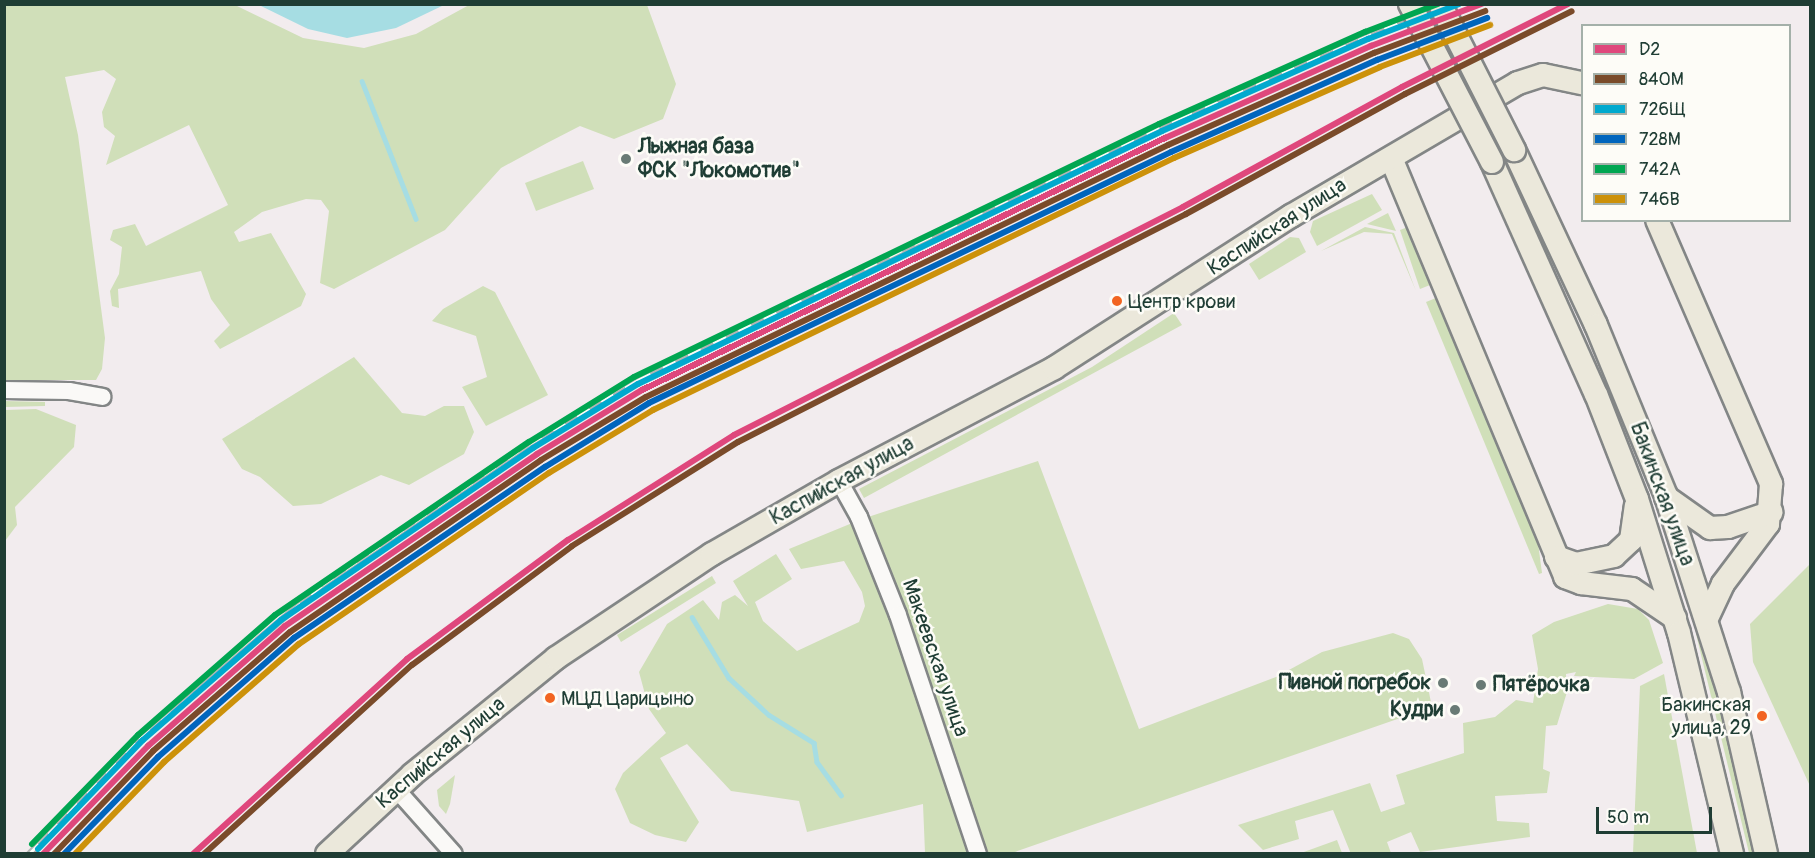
<!DOCTYPE html>
<html>
<head>
<meta charset="utf-8">
<style>
	body { margin:0 }
	#map { position:relative; width:1815px; height:858px; overflow:hidden; background:#f2ecee; font-family:Pangolin,sans-serif }
	div>[style] { position:absolute }
	.green>* { inset:0; background:#d0dfb9 }
	.water>* { inset:0; background:#a6dde3 }
	.stream>* { height:4.5px; margin:-2.25px; padding:0 2.25px; transform-origin:2.25px; border-radius:2.25px; background:#a6dde3 }
	.roads { filter:drop-shadow(2px 0 #838686) drop-shadow(-2px 0 #838686) drop-shadow(0 2px #838686) drop-shadow(0 -2px #838686) }
	.minor>* { height:16px; margin:-8px; padding:0 8px; transform-origin:8px; border-radius:8px; background:#faf9f7 }
	.major>* { height:22px; margin:-11px; padding:0 11px; transform-origin:11px; border-radius:11px; background:#ebe8db }
	.rail>* { height:7px; margin-top:-3.5px; transform-origin:0; background:repeating-linear-gradient(90deg,#fdfcf7 0 14px,#b3b6b4 0 28px); box-sizing:border-box; border-block:2px solid #b3b6b4 }
	.bridges { filter:drop-shadow(2px 0 #838686) drop-shadow(-2px 0 #838686) drop-shadow(0 2px #838686) drop-shadow(0 -2px #838686) }
	.major-bridge>* { height:22px; margin:-11px; padding:0 11px; transform-origin:11px; border-radius:11px; background:#ebe8db }
	.rail-1>* { height:6px; margin:-3px; padding:0 3px; transform-origin:3px; border-radius:3px; background:#df477c }
	.rail-2>* { height:6px; margin:-3px; padding:0 3px; transform-origin:3px; border-radius:3px; background:#7a4b2a }
	.rail-3>* { height:6px; margin:-3px; padding:0 3px; transform-origin:3px; border-radius:3px; background:#00a9ce }
	.rail-4>* { height:6px; margin:-3px; padding:0 3px; transform-origin:3px; border-radius:3px; background:#0065bd }
	.rail-5>* { height:6px; margin:-3px; padding:0 3px; transform-origin:3px; border-radius:3px; background:#00a651 }
	.rail-6>* { height:6px; margin:-3px; padding:0 3px; transform-origin:3px; border-radius:3px; background:#cc910a }
	.dots>* { width:16px; height:16px; translate:-50% -50%; box-sizing:border-box; border:3px solid #fdfcf7; border-radius:50% }
	span { translate:-50% -50%; white-space:nowrap; text-align:center; line-height:1.15; -webkit-text-stroke:5px #fdfcf7; paint-order:stroke }
	.bus-label { font-size:20px; color:#1f3d34 }
	.left { translate:0 -50%; text-align:left }
	.right { translate:-100% -50%; text-align:right }
	.poi-label { font-size:21px; color:#1f3d34; font-weight:700 }
	.street-label { font-size:21px; color:#1f3d34 }
	.frame { position:absolute; inset:0; border:6px solid #1f3d34; pointer-events:none }
	.legend { position:absolute; left:1581px; top:24px; width:210px; height:198px; box-sizing:border-box; background:#fdfcf7; border:2px solid #a4b0a9; margin:0; padding:8px 10px; list-style:none; font-size:18px; color:#1f3d34 }
	.legend li { display:flex; align-items:center; gap:12px; height:30px }
	.legend b { width:30px; border:2px solid #a4b0a9 }
	.scale { position:absolute; left:1596px; top:807px; width:116px; height:27px; box-sizing:border-box; border:3px solid #1f3d34; border-top:0; padding-left:8px; font-size:18px; line-height:21px; white-space:nowrap; color:#1f3d34; -webkit-text-stroke:4px #fdfcf7; paint-order:stroke }
</style>
</head>
<body>
<div id="map">
	<div class="green">
		<div style="clip-path:polygon(5px 4px,235px 5px,303px 38px,364px 48px,416px 34px,469px 5px,647px 5px,676px 84px,663px 119px,614px 139px,580px 126px,547px 143px,501px 168px,445px 230px,334px 289px,320px 283px,329px 211px,321px 200px,306px 199px,262px 212px,234px 232px,239px 242px,271px 233px,306px 294px,301px 306px,220px 349px,214px 341px,230px 325px,211px 299px,201px 271px,118px 289px,119px 308px,112px 306px,110px 291px,119px 274px,122px 247px,110px 240px,113px 230px,135px 224px,146px 246px,228px 205px,189px 125px,106px 165px,115px 136px,104px 127px,102px 112px,116px 79px,104px 70px,65px 77px,78px 135px,105px 338px,102px 369px,96px 380px,5px 380px)"></div>
		<div style="clip-path:polygon(583px 161px,594px 189px,536px 211px,525px 183px)"></div>
		<div style="clip-path:polygon(1372px 194px,1382px 210px,1317px 246px,1310px 232px,1313px 221px)"></div>
		<div style="clip-path:polygon(1388px 213px,1396px 231px,1367px 224px)"></div>
		<div style="clip-path:polygon(1365px 227px,1394px 233px,1416px 291px,1392px 234px,1364px 232px,1321px 251px)"></div>
		<div style="clip-path:polygon(1408px 227px,1430px 285px,1420px 289px,1400px 230px)"></div>
		<div style="clip-path:polygon(1290px 237px,1299px 238px,1306px 252px,1259px 280px,1249px 264px)"></div>
		<div style="clip-path:polygon(483px 286px,495px 292px,548px 395px,486px 426px,462px 387px,487px 377px,476px 336px,432px 321px,443px 309px)"></div>
		<div style="clip-path:polygon(1436px 298px,1538px 543px,1542px 573px,1539px 574px,1426px 302px)"></div>
		<div style="clip-path:polygon(1174px 313px,1182px 325px,864px 498px,859px 489px,1092px 367px)"></div>
		<div style="clip-path:polygon(354px 357px,402px 413px,425px 416px,444px 406px,464px 406px,474px 432px,464px 454px,409px 485px,381px 475px,321px 504px,293px 506px,260px 477px,242px 469px,222px 439px)"></div>
		<div style="clip-path:polygon(5px 401px,45px 402px,45px 406px,5px 407px)"></div>
		<div style="clip-path:polygon(36px 409px,76px 425px,74px 447px,15px 507px,17px 525px,5px 541px,5px 410px)"></div>
		<div style="clip-path:polygon(1038px 461px,1139px 729px,1276px 677px,1322px 652px,1393px 633px,1409px 639px,1422px 659px,1432px 707px,1012px 853px,925px 853px,923px 804px,807px 832px,799px 801px,731px 791px,687px 744px,660px 758px,699px 822px,686px 842px,655px 835px,630px 823px,615px 789px,623px 773px,666px 733px,649px 709px,639px 672px,667px 624px,703px 600px,719px 620px,722px 602px,735px 595px,748px 606px,733px 581px,776px 554px,792px 579px,755px 602px,763px 621px,797px 651px,859px 622px,865px 606px,862px 592px,844px 561px,801px 569px,789px 549px,862px 519px)"></div>
		<div style="clip-path:polygon(1810px 564px,1810px 786px,1753px 662px,1750px 624px)"></div>
		<div style="clip-path:polygon(712px 576px,716px 583px,621px 642px,617px 635px)"></div>
		<div style="clip-path:polygon(1608px 604px,1638px 609px,1649px 620px,1663px 663px,1634px 679px,1574px 676px,1576px 672px,1566px 674px,1567px 692px,1557px 725px,1546px 726px,1543px 769px,1550px 772px,1547px 793px,1495px 796px,1497px 821px,1529px 823px,1530px 837px,1420px 852px,1411px 832px,1387px 842px,1391px 853px,1351px 854px,1333px 810px,1295px 821px,1299px 839px,1263px 850px,1238px 825px,1370px 783px,1381px 812px,1405px 804px,1396px 775px,1464px 753px,1463px 723px,1495px 717px,1516px 700px,1533px 703px,1538px 669px,1532px 635px,1554px 622px)"></div>
		<div style="clip-path:polygon(1702px 631px,1732px 745px,1755px 853px,1749px 853px,1696px 634px)"></div>
		<div style="clip-path:polygon(1664px 674px,1697px 853px,1633px 853px,1640px 686px)"></div>
		<div style="clip-path:polygon(455px 775px,450px 804px,446px 814px,439px 806px,437px 790px)"></div>
		<div style="clip-path:polygon(1337px 840px,1342px 853px,1301px 853px)"></div>
	</div>
	<div class="water">
		<div style="clip-path:polygon(259px 5px,444px 5px,396px 28px,347px 38px,308px 29px)"></div>
	</div>
	<div class="stream">
		<div style="left:362px;top:81px;width:148px;rotate:68.6deg"></div>
		<div style="left:692px;top:617px;width:71px;rotate:58.8deg"></div>
		<div style="left:729px;top:678px;width:54px;rotate:42.8deg"></div>
		<div style="left:769px;top:715px;width:53px;rotate:31.9deg"></div>
		<div style="left:814px;top:743px;width:19px;rotate:81deg"></div>
		<div style="left:817px;top:762px;width:41px;rotate:54deg"></div>
	</div>
	<div class="roads">
		<div class="minor">
			<div style="left:4px;top:390px;width:65px;rotate:0.9deg"></div>
			<div style="left:69px;top:391px;width:34px;rotate:10deg"></div>
			<div style="left:839px;top:481px;width:41px;rotate:60.9deg"></div>
			<div style="left:859px;top:517px;width:105px;rotate:68.3deg"></div>
			<div style="left:898px;top:615px;width:252px;rotate:71.5deg"></div>
			<div style="left:396px;top:789px;width:87px;rotate:48.3deg"></div>
		</div>
		<div class="major">
			<div style="left:1514px;top:150px;width:193px;rotate:64.9deg"></div>
			<div style="left:1596px;top:325px;width:185px;rotate:67.7deg"></div>
			<div style="left:1666px;top:496px;width:206px;rotate:72.2deg"></div>
			<div style="left:1729px;top:692px;width:166px;rotate:77.1deg"></div>
			<div style="left:1391px;top:158px;width:454px;rotate:67.4deg"></div>
			<div style="left:1565px;top:577px;width:17px;rotate:21deg"></div>
			<div style="left:1581px;top:583px;width:51px;rotate:6.7deg"></div>
			<div style="left:1632px;top:589px;width:52px;rotate:34deg"></div>
			<div style="left:1492px;top:162px;width:254px;rotate:65.9deg"></div>
			<div style="left:1596px;top:394px;width:113px;rotate:68.7deg"></div>
			<div style="left:1637px;top:499px;width:140px;rotate:72.6deg"></div>
			<div style="left:1679px;top:633px;width:227px;rotate:76.5deg"></div>
			<div style="left:1657px;top:220px;width:288px;rotate:66.6deg"></div>
			<div style="left:1771px;top:484px;width:40px;rotate:94.3deg"></div>
			<div style="left:1768px;top:524px;width:75px;rotate:126.9deg"></div>
			<div style="left:1723px;top:584px;width:38px;rotate:115deg"></div>
			<div style="left:1666px;top:497px;width:54px;rotate:35.2deg"></div>
			<div style="left:1710px;top:528px;width:18px;rotate:-3deg"></div>
			<div style="left:1728px;top:527px;width:46px;rotate:-18.8deg"></div>
			<div style="left:1556px;top:557px;width:21px;rotate:19deg"></div>
			<div style="left:1576px;top:564px;width:39px;rotate:-12deg"></div>
			<div style="left:1614px;top:556px;width:23px;rotate:-43deg"></div>
			<div style="left:1631px;top:540px;width:34px;rotate:-82deg"></div>
			<div style="left:327px;top:854px;width:117px;rotate:-42.9deg"></div>
			<div style="left:413px;top:774px;width:184px;rotate:-39deg"></div>
			<div style="left:556px;top:658px;width:187px;rotate:-33.7deg"></div>
			<div style="left:712px;top:554px;width:146px;rotate:-29.9deg"></div>
			<div style="left:839px;top:481px;width:243px;rotate:-27.7deg"></div>
			<div style="left:1054px;top:368px;width:282px;rotate:-32.7deg"></div>
			<div style="left:1291px;top:216px;width:263px;rotate:-30.4deg"></div>
			<div style="left:1518px;top:83px;width:26px;rotate:-18deg"></div>
			<div style="left:1543px;top:75px;width:40px;rotate:12deg"></div>
		</div>
	</div>
	<div class="rail">
		<div style="left:29px;top:854px;width:160px;rotate:-46deg"></div>
		<div style="left:140px;top:739px;width:238px;rotate:-40.2deg"></div>
		<div style="left:322px;top:585px;width:250px;rotate:-34.3deg"></div>
		<div style="left:529px;top:444px;width:126px;rotate:-30.4deg"></div>
		<div style="left:638px;top:380px;width:313px;rotate:-26.2deg"></div>
		<div style="left:919px;top:242px;width:288px;rotate:-25.5deg"></div>
		<div style="left:1179px;top:118px;width:286px;rotate:-23.5deg"></div>
	</div>
	<div class="bridges">
		<div class="major-bridge">
			<div style="left:1410px;top:4px;width:178px;rotate:62.6deg"></div>
			<div style="left:1440px;top:4px;width:164px;rotate:63.1deg"></div>
		</div>
	</div>
	<div class="rail-1">
		<div style="left:43px;top:854px;width:151px;rotate:-45.8deg"></div>
		<div style="left:148px;top:746px;width:182px;rotate:-41.2deg"></div>
		<div style="left:285px;top:626px;width:305px;rotate:-34.3deg"></div>
		<div style="left:537px;top:454px;width:123px;rotate:-31.4deg"></div>
		<div style="left:642px;top:390px;width:581px;rotate:-25.73deg"></div>
		<div style="left:1165px;top:138px;width:226px;rotate:-24.1deg"></div>
		<div style="left:1371px;top:46px;width:118px;rotate:-20.9deg"></div>
		<div style="left:193px;top:854px;width:290px;rotate:-42.3deg"></div>
		<div style="left:407px;top:659px;width:200px;rotate:-36.5deg"></div>
		<div style="left:568px;top:540px;width:196px;rotate:-32.3deg"></div>
		<div style="left:734px;top:435px;width:504px;rotate:-26.92deg"></div>
		<div style="left:1183px;top:207px;width:250px;rotate:-28.7deg"></div>
		<div style="left:1402px;top:87px;width:186px;rotate:-26.6deg"></div>
	</div>
	<div class="rail-2">
		<div style="left:54px;top:854px;width:143px;rotate:-46.1deg"></div>
		<div style="left:153px;top:751px;width:181px;rotate:-41deg"></div>
		<div style="left:290px;top:632px;width:304px;rotate:-34.4deg"></div>
		<div style="left:541px;top:460px;width:122px;rotate:-31deg"></div>
		<div style="left:646px;top:397px;width:580px;rotate:-25.77deg"></div>
		<div style="left:1168px;top:145px;width:226px;rotate:-24.1deg"></div>
		<div style="left:1374px;top:53px;width:119px;rotate:-20.7deg"></div>
		<div style="left:204px;top:854px;width:281px;rotate:-42.3deg"></div>
		<div style="left:412px;top:665px;width:199px;rotate:-36.6deg"></div>
		<div style="left:572px;top:546px;width:196px;rotate:-32.1deg"></div>
		<div style="left:738px;top:442px;width:503px;rotate:-26.97deg"></div>
		<div style="left:1186px;top:214px;width:250px;rotate:-28.7deg"></div>
		<div style="left:1405px;top:94px;width:186px;rotate:-26.4deg"></div>
	</div>
	<div class="rail-3">
		<div style="left:38px;top:849px;width:151px;rotate:-46.1deg"></div>
		<div style="left:143px;top:740px;width:183px;rotate:-41deg"></div>
		<div style="left:281px;top:620px;width:305px;rotate:-34.3deg"></div>
		<div style="left:533px;top:448px;width:123px;rotate:-31.4deg"></div>
		<div style="left:638px;top:384px;width:582px;rotate:-25.77deg"></div>
		<div style="left:1162px;top:131px;width:226px;rotate:-24.1deg"></div>
		<div style="left:1368px;top:39px;width:97px;rotate:-21deg"></div>
	</div>
	<div class="rail-4">
		<div style="left:64px;top:854px;width:135px;rotate:-45.9deg"></div>
		<div style="left:158px;top:757px;width:181px;rotate:-41.2deg"></div>
		<div style="left:294px;top:638px;width:304px;rotate:-34.3deg"></div>
		<div style="left:545px;top:467px;width:122px;rotate:-31.6deg"></div>
		<div style="left:649px;top:403px;width:579px;rotate:-25.68deg"></div>
		<div style="left:1171px;top:152px;width:226px;rotate:-24.1deg"></div>
		<div style="left:1377px;top:60px;width:118px;rotate:-20.9deg"></div>
	</div>
	<div class="rail-5">
		<div style="left:32px;top:844px;width:152px;rotate:-45.8deg"></div>
		<div style="left:138px;top:735px;width:182px;rotate:-41.2deg"></div>
		<div style="left:275px;top:615px;width:307px;rotate:-34.3deg"></div>
		<div style="left:529px;top:442px;width:123px;rotate:-31.8deg"></div>
		<div style="left:634px;top:377px;width:583px;rotate:-25.73deg"></div>
		<div style="left:1159px;top:124px;width:226px;rotate:-24.1deg"></div>
		<div style="left:1365px;top:32px;width:78px;rotate:-21deg"></div>
	</div>
	<div class="rail-6">
		<div style="left:75px;top:854px;width:128px;rotate:-45.9deg"></div>
		<div style="left:164px;top:762px;width:179px;rotate:-41.2deg"></div>
		<div style="left:299px;top:644px;width:303px;rotate:-34.4deg"></div>
		<div style="left:549px;top:473px;width:122px;rotate:-31.2deg"></div>
		<div style="left:653px;top:410px;width:579px;rotate:-25.81deg"></div>
		<div style="left:1174px;top:158px;width:225px;rotate:-23.8deg"></div>
		<div style="left:1380px;top:67px;width:118px;rotate:-20.9deg"></div>
	</div>
	<div class="dots">
		<div style="left:626px;top:159px;background:#697a75"></div>
		<div style="left:1117px;top:301px;background:#f26522"></div>
		<div style="left:1443px;top:683px;background:#697a75"></div>
		<div style="left:1481px;top:685px;background:#697a75"></div>
		<div style="left:550px;top:698px;background:#f26522"></div>
		<div style="left:1455px;top:710px;background:#697a75"></div>
		<div style="left:1762px;top:716px;background:#f26522"></div>
	</div>
	<div class="bus-label">
		<span class="left" style="left:1128px;top:301px">Центр крови</span>
		<span class="left" style="left:561px;top:698px">МЦД Царицыно</span>
		<span class="right" style="left:1751px;top:716px">Бакинская<br>улица, 29</span>
	</div>
	<div class="poi-label">
		<span class="left" style="left:638px;top:159px">Лыжная база<br>ФСК "Локомотив"</span>
		<span class="right" style="left:1431px;top:683px">Пивной погребок</span>
		<span class="left" style="left:1493px;top:685px">Пятёрочка</span>
		<span class="right" style="left:1443px;top:710px">Кудри</span>
	</div>
	<div class="street-label">
		<span style="left:1277px;top:227px;rotate:-33deg">Каспийская улица</span>
		<span style="left:842px;top:481px;rotate:-29deg">Каспийская улица</span>
		<span style="left:1662px;top:494px;rotate:70deg">Бакинская улица</span>
		<span style="left:935px;top:658px;rotate:71deg">Макеевская улица</span>
		<span style="left:441px;top:753px;rotate:-40deg">Каспийская улица</span>
	</div>
	<div class="frame"></div>
	<ul class="legend">
	<li><b style="height:8px;background:#df477c"></b>D2</li>
	<li><b style="height:8px;background:#7a4b2a"></b>840М</li>
	<li><b style="height:8px;background:#00a9ce"></b>726Щ</li>
	<li><b style="height:8px;background:#0065bd"></b>728М</li>
	<li><b style="height:8px;background:#00a651"></b>742А</li>
	<li><b style="height:8px;background:#cc910a"></b>746В</li>
	</ul>
	<div class="scale">50 m</div>
</div>
</body>
</html>
